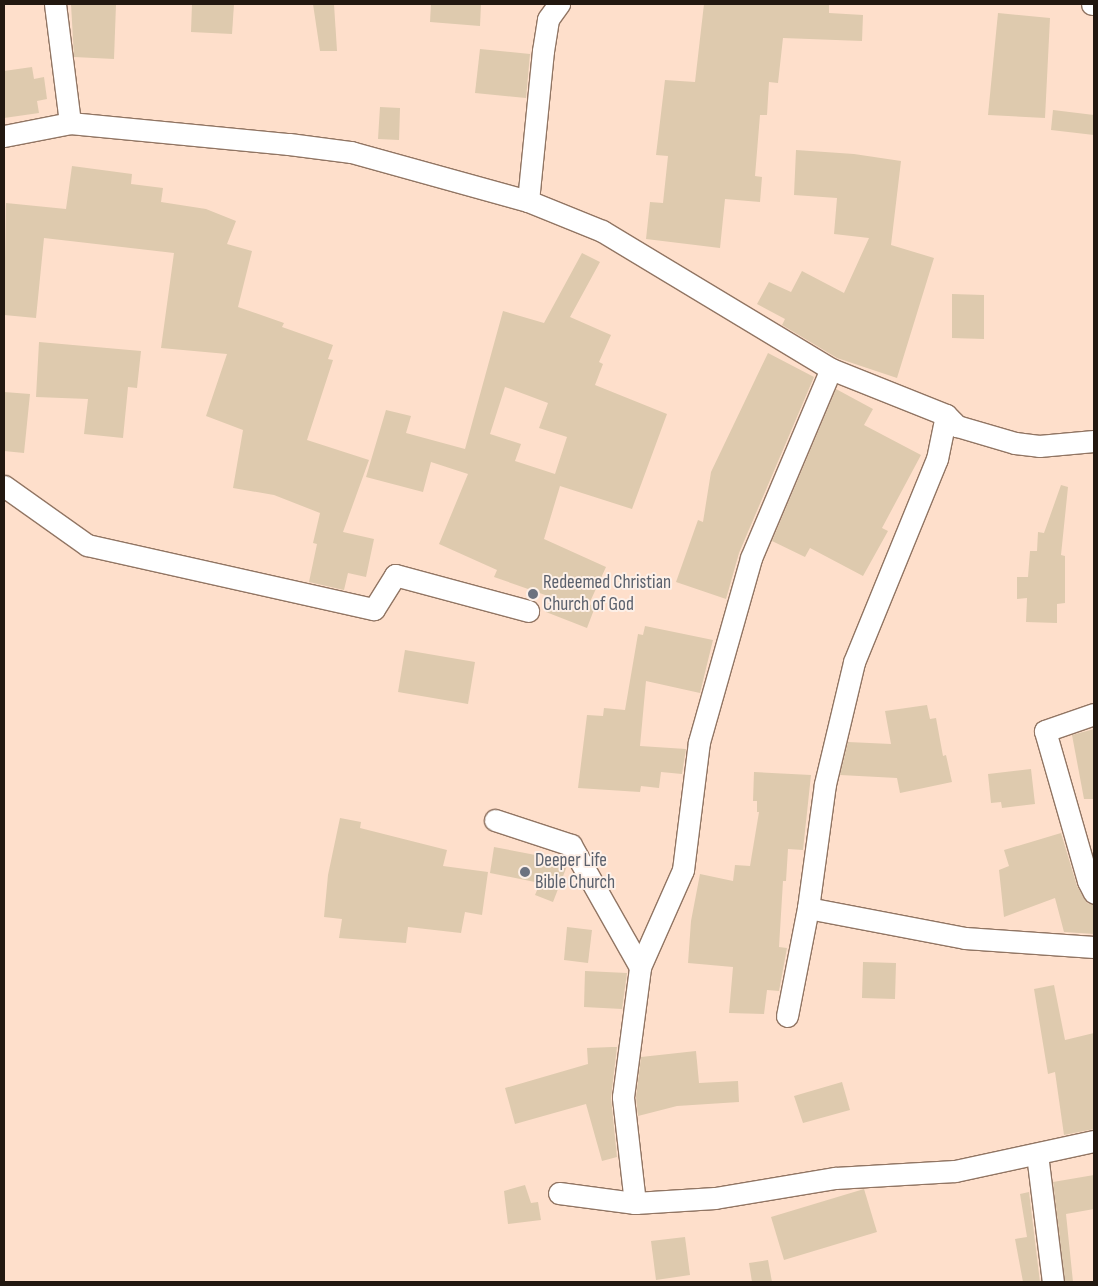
<!DOCTYPE html>
<html>
<head>
<meta charset="utf-8">
<style>
	body { margin:0 }
	#map { position:relative; width:1098px; height:1286px; overflow:hidden; background:#fedfcb; font-family:"Sofia Sans Condensed",sans-serif }
	div>[style] { position:absolute }
	.building>* { inset:0; background:#decaae }
	.roads { filter:drop-shadow(1px 0 #917563) drop-shadow(-1px 0 #917563) drop-shadow(0 1px #917563) drop-shadow(0 -1px #917563) }
	.street>* { height:21px; margin:-10.5px; padding:0 10.5px; transform-origin:10.5px; border-radius:10.5px; background:#fff }
	.dots>* { width:14px; height:14px; translate:-50% -50%; box-sizing:border-box; border:2px solid #fdf0e8; border-radius:50% }
	span { translate:-50% -50%; white-space:nowrap; text-align:center; line-height:1.15; -webkit-text-stroke:4px #fdf0e8; paint-order:stroke }
	.worship-label { font-size:19px; color:#5b616d }
	.left { translate:0 -50%; text-align:left }
	.frame { position:absolute; inset:0; border:5px solid #221810; pointer-events:none }
</style>
</head>
<body>
<div id="map">
	<div class="building">
		<div style="clip-path:polygon(71px 4px,116px 4px,114px 59px,74px 57px)"></div>
		<div style="clip-path:polygon(192px 4px,234px 4px,232px 34px,191px 32px)"></div>
		<div style="clip-path:polygon(313px 4px,334px 4px,337px 51px,320px 51px)"></div>
		<div style="clip-path:polygon(431px 4px,481px 4px,480px 26px,430px 22px)"></div>
		<div style="clip-path:polygon(704px 4px,829px 4px,829px 13px,863px 15px,862px 41px,783px 38px,778px 83px,769px 82px,767px 115px,760px 115px,755px 176px,762px 177px,760px 202px,725px 199px,720px 248px,646px 239px,650px 202px,663px 203px,668px 156px,656px 155px,665px 80px,695px 82px)"></div>
		<div style="clip-path:polygon(998px 13px,1050px 18px,1045px 118px,988px 115px)"></div>
		<div style="clip-path:polygon(480px 49px,530px 54px,526px 98px,475px 93px)"></div>
		<div style="clip-path:polygon(32px 67px,34px 79px,44px 77px,47px 99px,37px 101px,39px 113px,4px 118px,4px 71px)"></div>
		<div style="clip-path:polygon(380px 107px,400px 108px,399px 140px,378px 139px)"></div>
		<div style="clip-path:polygon(1053px 110px,1094px 115px,1094px 135px,1051px 130px)"></div>
		<div style="clip-path:polygon(796px 150px,854px 154px,901px 161px,891px 245px,934px 258px,897px 378px,837px 358px,782px 325px,785px 319px,757px 304px,769px 282px,791px 292px,802px 271px,844px 293px,869px 238px,834px 234px,837px 198px,794px 195px)"></div>
		<div style="clip-path:polygon(72px 166px,132px 174px,131px 184px,163px 188px,161px 202px,206px 209px,236px 221px,227px 244px,252px 251px,238px 307px,284px 323px,282px 327px,333px 345px,328px 359px,333px 360px,307px 440px,369px 460px,343px 532px,374px 539px,366px 577px,348px 573px,344px 590px,309px 582px,317px 544px,313px 543px,320px 513px,274px 495px,233px 488px,243px 430px,206px 416px,227px 354px,161px 348px,174px 253px,44px 238px,36px 318px,4px 315px,6px 203px,66px 209px)"></div>
		<div style="clip-path:polygon(evenodd,582px 253px,600px 262px,570px 317px,611px 335px,599px 362px,603px 364px,595px 385px,667px 414px,632px 509px,560px 486px,544px 539px,606px 567px,589px 604px,595px 607px,587px 628px,546px 612px,551px 597px,494px 577px,497px 570px,439px 544px,468px 474px,431px 462px,423px 492px,366px 477px,386px 410px,411px 416px,406px 433px,465px 449px,503px 311px,544px 323px,582px 253px,505px 387px,548px 403px,539px 428px,567px 437px,555px 474px,515px 461px,521px 444px,490px 434px,505px 387px)"></div>
		<div style="clip-path:polygon(952px 294px,984px 295px,984px 339px,952px 338px)"></div>
		<div style="clip-path:polygon(39px 342px,141px 351px,137px 388px,128px 387px,123px 438px,84px 434px,88px 399px,36px 397px)"></div>
		<div style="clip-path:polygon(768px 353px,814px 377px,739px 553px,726px 599px,676px 582px,698px 520px,703px 522px,711px 472px)"></div>
		<div style="clip-path:polygon(836px 389px,873px 409px,864px 425px,921px 455px,882px 528px,888px 531px,863px 576px,810px 548px,805px 557px,772px 541px)"></div>
		<div style="clip-path:polygon(4px 392px,30px 394px,24px 453px,4px 451px)"></div>
		<div style="clip-path:polygon(1061px 485px,1068px 487px,1061px 555px,1065px 556px,1065px 603px,1057px 604px,1057px 623px,1026px 622px,1027px 598px,1017px 599px,1017px 577px,1028px 577px,1030px 551px,1037px 551px,1038px 532px,1044px 533px)"></div>
		<div style="clip-path:polygon(645px 626px,713px 640px,700px 693px,646px 681px,640px 746px,686px 749px,682px 774px,661px 772px,659px 788px,641px 786px,640px 792px,578px 788px,587px 715px,603px 716px,604px 708px,625px 710px,638px 634px,643px 635px)"></div>
		<div style="clip-path:polygon(405px 650px,475px 662px,468px 704px,398px 692px)"></div>
		<div style="clip-path:polygon(927px 705px,930px 719px,936px 718px,943px 756px,946px 755px,952px 782px,900px 793px,897px 778px,840px 775px,848px 742px,891px 744px,885px 711px)"></div>
		<div style="clip-path:polygon(1094px 729px,1094px 799px,1084px 799px,1072px 735px)"></div>
		<div style="clip-path:polygon(1031px 769px,1035px 804px,1002px 808px,1001px 802px,991px 803px,988px 774px)"></div>
		<div style="clip-path:polygon(754px 772px,811px 775px,803px 850px,788px 849px,786px 881px,783px 881px,779px 947px,787px 948px,779px 991px,767px 990px,764px 1014px,729px 1013px,733px 967px,688px 963px,691px 921px,700px 874px,733px 881px,735px 865px,750px 866px,759px 812px,757px 812px,757px 801px,753px 801px)"></div>
		<div style="clip-path:polygon(340px 818px,361px 822px,360px 828px,447px 850px,443px 866px,488px 872px,482px 915px,465px 912px,461px 933px,408px 927px,406px 943px,339px 938px,342px 919px,324px 917px,328px 875px)"></div>
		<div style="clip-path:polygon(1061px 833px,1077px 886px,1087px 903px,1094px 905px,1094px 934px,1064px 932px,1055px 898px,1004px 917px,999px 870px,1009px 866px,1004px 850px)"></div>
		<div style="clip-path:polygon(494px 847px,546px 857px,567px 866px,553px 902px,535px 895px,540px 883px,490px 873px)"></div>
		<div style="clip-path:polygon(567px 927px,592px 930px,588px 963px,564px 960px)"></div>
		<div style="clip-path:polygon(863px 962px,896px 963px,895px 999px,862px 998px)"></div>
		<div style="clip-path:polygon(585px 971px,627px 973px,622px 1009px,584px 1007px)"></div>
		<div style="clip-path:polygon(1054px 985px,1065px 1040px,1094px 1033px,1094px 1129px,1064px 1135px,1055px 1072px,1048px 1074px,1034px 989px)"></div>
		<div style="clip-path:polygon(612px 1047px,617px 1047px,611px 1098px,617px 1157px,602px 1161px,586px 1104px,515px 1124px,505px 1088px,588px 1064px,587px 1048px)"></div>
		<div style="clip-path:polygon(696px 1051px,699px 1083px,738px 1081px,739px 1102px,677px 1106px,638px 1116px,636px 1097px,641px 1057px)"></div>
		<div style="clip-path:polygon(842px 1082px,850px 1110px,803px 1123px,794px 1096px)"></div>
		<div style="clip-path:polygon(1094px 1175px,1094px 1209px,1066px 1214px,1073px 1282px,1065px 1282px,1053px 1182px)"></div>
		<div style="clip-path:polygon(525px 1185px,531px 1203px,538px 1202px,541px 1220px,508px 1224px,504px 1191px)"></div>
		<div style="clip-path:polygon(864px 1189px,877px 1232px,784px 1260px,771px 1217px)"></div>
		<div style="clip-path:polygon(1029px 1192px,1040px 1282px,1023px 1282px,1015px 1239px,1027px 1237px,1020px 1194px)"></div>
		<div style="clip-path:polygon(685px 1237px,690px 1275px,656px 1280px,651px 1241px)"></div>
		<div style="clip-path:polygon(768px 1260px,772px 1282px,752px 1282px,749px 1263px)"></div>
	</div>
	<div class="roads">
		<div class="street">
			<div style="left:55px;top:4px;width:120px;rotate:82.8deg"></div>
			<div style="left:1092px;top:4px;width:2px"></div>
			<div style="left:4px;top:136px;width:67px;rotate:-11.1deg"></div>
			<div style="left:70px;top:123px;width:220px;rotate:5.5deg"></div>
			<div style="left:289px;top:144px;width:63px;rotate:7.4deg"></div>
			<div style="left:351px;top:152px;width:184px;rotate:15.5deg"></div>
			<div style="left:528px;top:201px;width:80px;rotate:22.1deg"></div>
			<div style="left:602px;top:231px;width:267px;rotate:31.1deg"></div>
			<div style="left:831px;top:369px;width:124px;rotate:21.8deg"></div>
			<div style="left:946px;top:415px;width:16px;rotate:45deg"></div>
			<div style="left:957px;top:426px;width:60px;rotate:16.3deg"></div>
			<div style="left:1015px;top:443px;width:24px;rotate:7deg"></div>
			<div style="left:1039px;top:446px;width:55px;rotate:-5.2deg"></div>
			<div style="left:528px;top:201px;width:151px;rotate:-84.3deg"></div>
			<div style="left:543px;top:51px;width:32px;rotate:-81deg"></div>
			<div style="left:548px;top:19px;width:19px;rotate:-54deg"></div>
			<div style="left:4px;top:486px;width:102px;rotate:35.4deg"></div>
			<div style="left:87px;top:545px;width:294px;rotate:12.6deg"></div>
			<div style="left:374px;top:609px;width:40px;rotate:-58deg"></div>
			<div style="left:395px;top:575px;width:138px;rotate:15.1deg"></div>
			<div style="left:1094px;top:714px;width:52px;rotate:160.9deg"></div>
			<div style="left:1045px;top:731px;width:156px;rotate:74deg"></div>
			<div style="left:1088px;top:881px;width:13px;rotate:63deg"></div>
			<div style="left:495px;top:820px;width:80px;rotate:18.2deg"></div>
			<div style="left:571px;top:845px;width:140px;rotate:60.5deg"></div>
			<div style="left:808px;top:908px;width:160px;rotate:10.8deg"></div>
			<div style="left:965px;top:938px;width:129px;rotate:4deg"></div>
			<div style="left:787px;top:1016px;width:110px;rotate:-79deg"></div>
			<div style="left:808px;top:908px;width:125px;rotate:-82.2deg"></div>
			<div style="left:825px;top:784px;width:125px;rotate:-76.6deg"></div>
			<div style="left:854px;top:662px;width:219px;rotate:-67.8deg"></div>
			<div style="left:937px;top:459px;width:45px;rotate:-78.4deg"></div>
			<div style="left:1037px;top:1154px;width:129px;rotate:82.9deg"></div>
			<div style="left:559px;top:1193px;width:77px;rotate:7.5deg"></div>
			<div style="left:635px;top:1203px;width:80px;rotate:-3.6deg"></div>
			<div style="left:715px;top:1198px;width:122px;rotate:-9.5deg"></div>
			<div style="left:835px;top:1178px;width:120px;rotate:-3.3deg"></div>
			<div style="left:955px;top:1171px;width:142px;rotate:-12.2deg"></div>
			<div style="left:635px;top:1203px;width:107px;rotate:-96.5deg"></div>
			<div style="left:623px;top:1097px;width:131px;rotate:-82.5deg"></div>
			<div style="left:640px;top:967px;width:106px;rotate:-66.1deg"></div>
			<div style="left:683px;top:870px;width:129px;rotate:-82.9deg"></div>
			<div style="left:699px;top:742px;width:191px;rotate:-74.2deg"></div>
			<div style="left:751px;top:558px;width:205px;rotate:-67.1deg"></div>
		</div>
	</div>
	<div class="dots">
		<div style="left:533px;top:594px;background:#6b7280"></div>
		<div style="left:525px;top:872px;background:#6b7280"></div>
	</div>
	<div class="worship-label">
		<span class="left" style="left:543px;top:594px">Redeemed Christian<br>Church of God</span>
		<span class="left" style="left:535px;top:872px">Deeper Life<br>Bible Church</span>
	</div>
	<div class="frame"></div>
</div>
</body>
</html>
